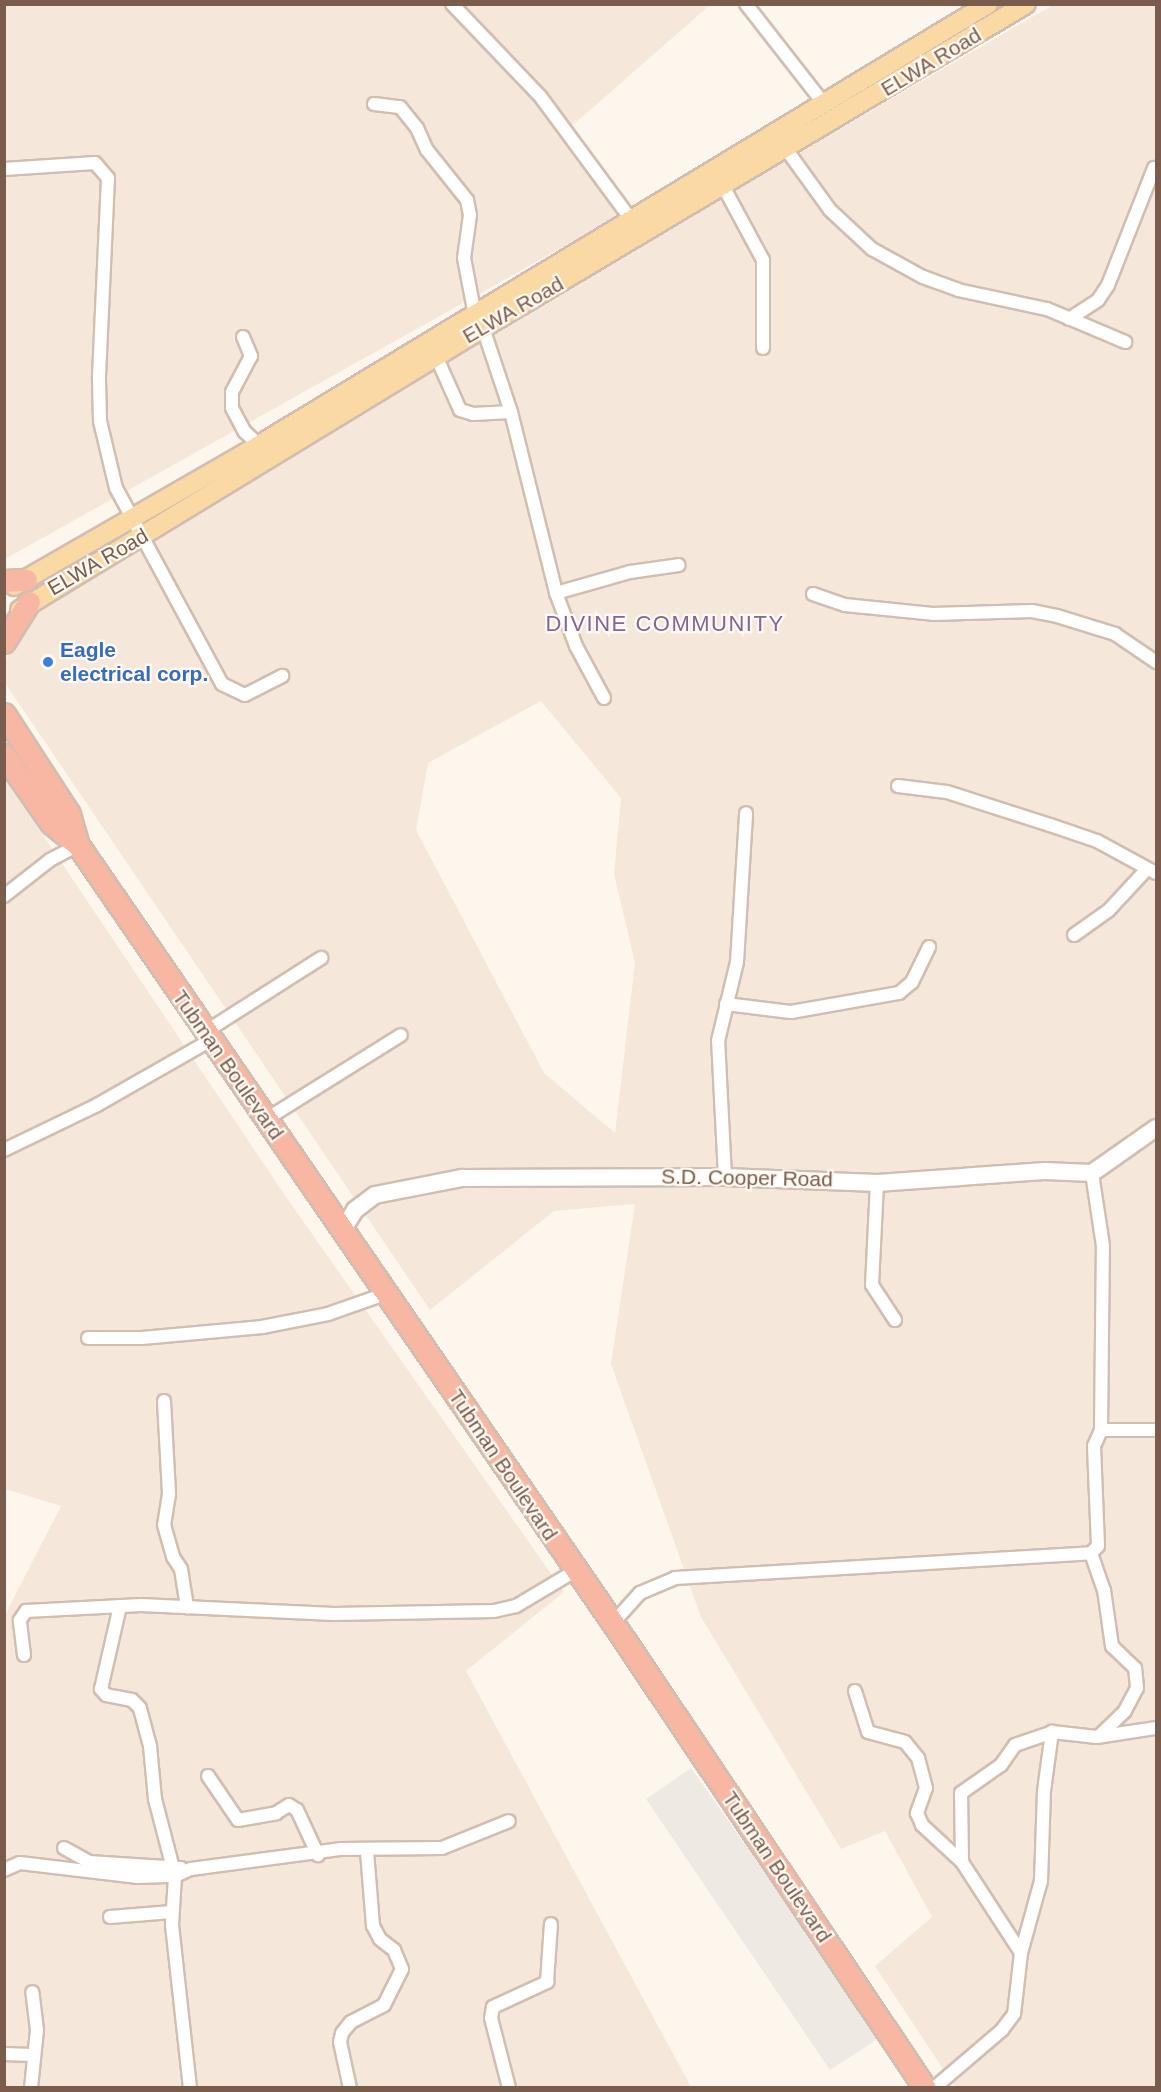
<!DOCTYPE html>
<html>
<head>
<meta charset="utf-8">
<style>
	body { margin:0 }
	#map { position:relative; width:1161px; height:2092px; overflow:hidden; background:#fdf6ec; font-family:Arial,sans-serif }
	div>[style] { position:absolute }
	.residential>* { inset:0; background:#f5e8da }
	.industrial>* { inset:0; background:#efe9e4 }
	.roads { filter:drop-shadow(2px 0 #d1beb0) drop-shadow(-2px 0 #d1beb0) drop-shadow(0 2px #d1beb0) drop-shadow(0 -2px #d1beb0) }
	.street>* { height:12px; margin:-6px; padding:0 6px; transform-origin:6px; border-radius:6px; background:#fff }
	.secondary>* { height:16px; margin:-8px; padding:0 8px; transform-origin:8px; border-radius:8px; background:#fff }
	.primary>* { height:18px; margin:-9px; padding:0 9px; transform-origin:9px; border-radius:9px; background:#fbd9a5 }
	.highway>* { height:21px; margin:-10.5px; padding:0 10.5px; transform-origin:10.5px; border-radius:10.5px; background:#f7b7a3 }
	.dots>* { width:16px; height:16px; translate:-50% -50%; box-sizing:border-box; border:3px solid #fffaf3; border-radius:50% }
	span { translate:-50% -50%; white-space:nowrap; text-align:center; line-height:1.15; -webkit-text-stroke:4.5px #fffaf3; paint-order:stroke }
	.street-label { font-size:21px; color:#7a5c4d }
	.shop-label { font-size:21px; color:#366cbe; font-weight:700 }
	.left { translate:0 -50%; text-align:left }
	.neighbourhood-label { font-size:22px; color:#846695; letter-spacing:1.5px }
	.frame { position:absolute; inset:0; border:6px solid #7a5c4d; pointer-events:none }
</style>
</head>
<body>
<div id="map">
	<div class="residential">
		<div style="clip-path:polygon(5px 5px,710px 5px,565px 132px,622px 214px,5px 559px)"></div>
		<div style="clip-path:polygon(evenodd,1053px 5px,1156px 5px,1156px 2087px,955px 2087px,875px 1966px,932px 1917px,885px 1831px,841px 1849px,701px 1617px,611px 1364px,635px 1204px,554px 1211px,430px 1310px,5px 683px,4px 664px,21px 622px,556px 294px,1053px 5px,541px 701px,621px 798px,614px 874px,635px 963px,615px 1133px,544px 1073px,416px 830px,428px 763px,541px 701px)"></div>
		<div style="clip-path:polygon(4px 777px,284px 1194px,564px 1592px,466px 1671px,691px 2087px,5px 2087px,5px 1615px,61px 1506px,5px 1489px)"></div>
	</div>
	<div class="industrial">
		<div style="clip-path:polygon(691px 1768px,881px 2037px,830px 2070px,646px 1799px)"></div>
	</div>
	<div class="roads">
		<div class="street">
			<div style="left:452px;top:4px;width:127px;rotate:46.3deg"></div>
			<div style="left:540px;top:96px;width:155px;rotate:53.6deg"></div>
			<div style="left:746px;top:4px;width:128px;rotate:52deg"></div>
			<div style="left:374px;top:104px;width:26px;rotate:7deg"></div>
			<div style="left:400px;top:107px;width:27px;rotate:51deg"></div>
			<div style="left:417px;top:128px;width:24px;rotate:66deg"></div>
			<div style="left:427px;top:150px;width:64px;rotate:51.3deg"></div>
			<div style="left:467px;top:200px;width:15px;rotate:79deg"></div>
			<div style="left:470px;top:215px;width:43px;rotate:97.9deg"></div>
			<div style="left:464px;top:258px;width:58px;rotate:79.1deg"></div>
			<div style="left:786px;top:149px;width:75px;rotate:54.2deg"></div>
			<div style="left:830px;top:210px;width:57px;rotate:42.9deg"></div>
			<div style="left:872px;top:249px;width:58px;rotate:28.8deg"></div>
			<div style="left:923px;top:277px;width:37px;rotate:20deg"></div>
			<div style="left:958px;top:290px;width:91px;rotate:12.1deg"></div>
			<div style="left:1047px;top:309px;width:85px;rotate:22.9deg"></div>
			<div style="left:4px;top:169px;width:91px;rotate:-3.8deg"></div>
			<div style="left:95px;top:163px;width:20px;rotate:49deg"></div>
			<div style="left:108px;top:178px;width:202px;rotate:92.6deg"></div>
			<div style="left:99px;top:380px;width:41px;rotate:88.6deg"></div>
			<div style="left:100px;top:421px;width:69px;rotate:76.6deg"></div>
			<div style="left:116px;top:488px;width:223px;rotate:61.6deg"></div>
			<div style="left:222px;top:684px;width:25px;rotate:26deg"></div>
			<div style="left:245px;top:695px;width:42px;rotate:-27.2deg"></div>
			<div style="left:723px;top:186px;width:84px;rotate:61.6deg"></div>
			<div style="left:763px;top:260px;width:88px;rotate:90deg"></div>
			<div style="left:1069px;top:319px;width:35px;rotate:-33deg"></div>
			<div style="left:1098px;top:300px;width:18px;rotate:-56deg"></div>
			<div style="left:1108px;top:285px;width:126px;rotate:-68.5deg"></div>
			<div style="left:483px;top:328px;width:89px;rotate:71.6deg"></div>
			<div style="left:511px;top:412px;width:187px;rotate:76deg"></div>
			<div style="left:556px;top:593px;width:57px;rotate:69.3deg"></div>
			<div style="left:576px;top:646px;width:59px;rotate:61.7deg"></div>
			<div style="left:243px;top:337px;width:21px;rotate:67deg"></div>
			<div style="left:251px;top:356px;width:41px;rotate:117.8deg"></div>
			<div style="left:232px;top:392px;width:16px;rotate:90deg"></div>
			<div style="left:232px;top:408px;width:27px;rotate:62deg"></div>
			<div style="left:245px;top:432px;width:19px;rotate:43deg"></div>
			<div style="left:436px;top:356px;width:59px;rotate:66deg"></div>
			<div style="left:460px;top:410px;width:14px;rotate:17deg"></div>
			<div style="left:473px;top:414px;width:38px;rotate:-3deg"></div>
			<div style="left:556px;top:593px;width:77px;rotate:-15.8deg"></div>
			<div style="left:630px;top:572px;width:49px;rotate:-8.1deg"></div>
			<div style="left:813px;top:594px;width:34px;rotate:19deg"></div>
			<div style="left:845px;top:605px;width:88px;rotate:5.8deg"></div>
			<div style="left:933px;top:614px;width:99px;rotate:-1.7deg"></div>
			<div style="left:1032px;top:611px;width:25px;rotate:11deg"></div>
			<div style="left:1057px;top:616px;width:61px;rotate:17.2deg"></div>
			<div style="left:1115px;top:634px;width:50px;rotate:34.3deg"></div>
			<div style="left:898px;top:786px;width:49px;rotate:7deg"></div>
			<div style="left:947px;top:792px;width:108px;rotate:17.8deg"></div>
			<div style="left:1050px;top:825px;width:50px;rotate:18.8deg"></div>
			<div style="left:1097px;top:841px;width:67px;rotate:28.5deg"></div>
			<div style="left:4px;top:896px;width:58px;rotate:-38deg"></div>
			<div style="left:50px;top:860px;width:32px;rotate:-28deg"></div>
			<div style="left:1074px;top:935px;width:43px;rotate:-35.5deg"></div>
			<div style="left:1109px;top:910px;width:54px;rotate:-47.2deg"></div>
			<div style="left:726px;top:1004px;width:65px;rotate:7deg"></div>
			<div style="left:791px;top:1012px;width:110px;rotate:-10deg"></div>
			<div style="left:899px;top:993px;width:17px;rotate:-40deg"></div>
			<div style="left:912px;top:982px;width:39px;rotate:-64deg"></div>
			<div style="left:205px;top:1032px;width:138px;rotate:-32.5deg"></div>
			<div style="left:265px;top:1120px;width:160px;rotate:-32deg"></div>
			<div style="left:4px;top:1150px;width:103px;rotate:-25.8deg"></div>
			<div style="left:97px;top:1105px;width:131px;rotate:-29.7deg"></div>
			<div style="left:725px;top:1177px;width:136px;rotate:-92.9deg"></div>
			<div style="left:718px;top:1041px;width:81px;rotate:-76.5deg"></div>
			<div style="left:737px;top:962px;width:149px;rotate:-86.5deg"></div>
			<div style="left:877px;top:1183px;width:102px;rotate:92.8deg"></div>
			<div style="left:872px;top:1285px;width:42px;rotate:56.7deg"></div>
			<div style="left:88px;top:1338px;width:54px"></div>
			<div style="left:142px;top:1338px;width:121px;rotate:-5.2deg"></div>
			<div style="left:262px;top:1327px;width:67px;rotate:-11.1deg"></div>
			<div style="left:328px;top:1314px;width:60px;rotate:-19.3deg"></div>
			<div style="left:164px;top:1401px;width:93px;rotate:86.9deg"></div>
			<div style="left:169px;top:1494px;width:31px;rotate:99deg"></div>
			<div style="left:164px;top:1525px;width:33px;rotate:74deg"></div>
			<div style="left:173px;top:1557px;width:14px;rotate:56deg"></div>
			<div style="left:181px;top:1569px;width:39px;rotate:81deg"></div>
			<div style="left:1101px;top:1430px;width:55px"></div>
			<div style="left:1091px;top:1553px;width:39px;rotate:71deg"></div>
			<div style="left:1104px;top:1590px;width:57px;rotate:81.9deg"></div>
			<div style="left:1112px;top:1646px;width:32px;rotate:44deg"></div>
			<div style="left:1135px;top:1668px;width:20px;rotate:84deg"></div>
			<div style="left:1137px;top:1688px;width:27px;rotate:118deg"></div>
			<div style="left:1124px;top:1712px;width:36px;rotate:136deg"></div>
			<div style="left:613px;top:1623px;width:40px;rotate:-48deg"></div>
			<div style="left:640px;top:1593px;width:38px;rotate:-23deg"></div>
			<div style="left:675px;top:1578px;width:417px;rotate:-3.4deg"></div>
			<div style="left:1091px;top:1553px;width:10px;rotate:-45deg"></div>
			<div style="left:1098px;top:1546px;width:100px;rotate:-92.3deg"></div>
			<div style="left:1094px;top:1446px;width:17px;rotate:-66deg"></div>
			<div style="left:1101px;top:1430px;width:184px;rotate:-89.4deg"></div>
			<div style="left:1103px;top:1246px;width:74px;rotate:-98.6deg"></div>
			<div style="left:24px;top:1655px;width:35px;rotate:-97deg"></div>
			<div style="left:20px;top:1620px;width:11px;rotate:-56deg"></div>
			<div style="left:26px;top:1611px;width:115px;rotate:-3deg"></div>
			<div style="left:141px;top:1605px;width:193px;rotate:2.7deg"></div>
			<div style="left:334px;top:1614px;width:160px;rotate:-1.1deg"></div>
			<div style="left:494px;top:1611px;width:23px;rotate:-13deg"></div>
			<div style="left:516px;top:1606px;width:69px;rotate:-30.7deg"></div>
			<div style="left:855px;top:1691px;width:43px;rotate:72.4deg"></div>
			<div style="left:868px;top:1732px;width:38px;rotate:15deg"></div>
			<div style="left:905px;top:1742px;width:21px;rotate:51deg"></div>
			<div style="left:918px;top:1758px;width:31px;rotate:75deg"></div>
			<div style="left:926px;top:1788px;width:27px;rotate:110deg"></div>
			<div style="left:917px;top:1813px;width:13px;rotate:67deg"></div>
			<div style="left:922px;top:1825px;width:54px;rotate:42.8deg"></div>
			<div style="left:962px;top:1862px;width:108px;rotate:57deg"></div>
			<div style="left:1021px;top:1953px;width:61px;rotate:96.5deg"></div>
			<div style="left:1014px;top:2014px;width:20px;rotate:127deg"></div>
			<div style="left:1002px;top:2030px;width:89px;rotate:139.5deg"></div>
			<div style="left:208px;top:1776px;width:53px;rotate:55.7deg"></div>
			<div style="left:238px;top:1820px;width:39px;rotate:-10deg"></div>
			<div style="left:276px;top:1813px;width:15px;rotate:-32deg"></div>
			<div style="left:289px;top:1805px;width:9px;rotate:32deg"></div>
			<div style="left:297px;top:1810px;width:50px;rotate:65deg"></div>
			<div style="left:64px;top:1848px;width:29px;rotate:29deg"></div>
			<div style="left:89px;top:1862px;width:92px;rotate:3.7deg"></div>
			<div style="left:962px;top:1862px;width:69px;rotate:-90.8deg"></div>
			<div style="left:961px;top:1793px;width:49px;rotate:-35deg"></div>
			<div style="left:1001px;top:1765px;width:24px;rotate:-55deg"></div>
			<div style="left:1015px;top:1745px;width:39px;rotate:-19deg"></div>
			<div style="left:1052px;top:1732px;width:45px;rotate:6.3deg"></div>
			<div style="left:1097px;top:1737px;width:60px;rotate:-8.7deg"></div>
			<div style="left:4px;top:1870px;width:17px;rotate:-24deg"></div>
			<div style="left:20px;top:1863px;width:119px;rotate:6.8deg"></div>
			<div style="left:138px;top:1877px;width:37px;rotate:-2deg"></div>
			<div style="left:175px;top:1876px;width:80px;rotate:-104.6deg"></div>
			<div style="left:155px;top:1799px;width:53px;rotate:-95.4deg"></div>
			<div style="left:150px;top:1746px;width:39px;rotate:-105deg"></div>
			<div style="left:140px;top:1708px;width:11px;rotate:-135deg"></div>
			<div style="left:132px;top:1700px;width:26px;rotate:-169deg"></div>
			<div style="left:106px;top:1695px;width:8px;rotate:-130deg"></div>
			<div style="left:101px;top:1689px;width:85px;rotate:-77.1deg"></div>
			<div style="left:110px;top:1917px;width:62px;rotate:-4.6deg"></div>
			<div style="left:1021px;top:1953px;width:75px;rotate:-74.5deg"></div>
			<div style="left:1041px;top:1881px;width:90px;rotate:-88.1deg"></div>
			<div style="left:1044px;top:1791px;width:60px;rotate:-82.3deg"></div>
			<div style="left:4px;top:2054px;width:29px;rotate:2deg"></div>
			<div style="left:31px;top:2088px;width:58px;rotate:-84.1deg"></div>
			<div style="left:37px;top:2030px;width:38px;rotate:-97deg"></div>
			<div style="left:190px;top:2088px;width:164px;rotate:-96.3deg"></div>
			<div style="left:172px;top:1925px;width:49px;rotate:-86.5deg"></div>
			<div style="left:175px;top:1876px;width:17px;rotate:-24deg"></div>
			<div style="left:191px;top:1869px;width:150px;rotate:-7.6deg"></div>
			<div style="left:340px;top:1849px;width:102px;rotate:-0.6deg"></div>
			<div style="left:442px;top:1848px;width:72px;rotate:-21.9deg"></div>
			<div style="left:350px;top:2088px;width:47px;rotate:-102.3deg"></div>
			<div style="left:340px;top:2042px;width:9px;rotate:-77deg"></div>
			<div style="left:342px;top:2033px;width:14px;rotate:-51deg"></div>
			<div style="left:351px;top:2022px;width:37px;rotate:-27deg"></div>
			<div style="left:384px;top:2005px;width:40px;rotate:-63.4deg"></div>
			<div style="left:402px;top:1969px;width:21px;rotate:-113deg"></div>
			<div style="left:394px;top:1950px;width:18px;rotate:-142deg"></div>
			<div style="left:380px;top:1939px;width:15px;rotate:-118deg"></div>
			<div style="left:373px;top:1926px;width:74px;rotate:-94.6deg"></div>
			<div style="left:509px;top:2088px;width:72px;rotate:-104.4deg"></div>
			<div style="left:491px;top:2018px;width:11px;rotate:-80deg"></div>
			<div style="left:493px;top:2007px;width:60px;rotate:-24.8deg"></div>
			<div style="left:547px;top:1982px;width:58px;rotate:-86.1deg"></div>
		</div>
		<div class="secondary">
			<div style="left:342px;top:1231px;width:25px;rotate:-58deg"></div>
			<div style="left:355px;top:1210px;width:25px;rotate:-37deg"></div>
			<div style="left:375px;top:1195px;width:89px;rotate:-11.1deg"></div>
			<div style="left:462px;top:1178px;width:263px;rotate:-0.2deg"></div>
			<div style="left:725px;top:1177px;width:152px;rotate:2.3deg"></div>
			<div style="left:877px;top:1183px;width:168px;rotate:-4.1deg"></div>
			<div style="left:1045px;top:1171px;width:47px;rotate:2.4deg"></div>
			<div style="left:1092px;top:1173px;width:78px;rotate:-35.1deg"></div>
		</div>
		<div class="primary">
			<div style="left:14px;top:586px;width:283px;rotate:-29.9deg"></div>
			<div style="left:259px;top:445px;width:852px;rotate:-31.17deg"></div>
			<div style="left:20px;top:610px;width:542px;rotate:-31.34deg"></div>
			<div style="left:483px;top:328px;width:632px;rotate:-30.82deg"></div>
		</div>
		<div class="highway">
			<div style="left:4px;top:581px;width:22px;rotate:-3deg"></div>
			<div style="left:4px;top:642px;width:47px;rotate:-58deg"></div>
			<div style="left:4px;top:714px;width:119px;rotate:57deg"></div>
			<div style="left:69px;top:814px;width:32px;rotate:74deg"></div>
			<div style="left:4px;top:755px;width:83px;rotate:55.3deg"></div>
			<div style="left:51px;top:823px;width:35px;rotate:39deg"></div>
			<div style="left:78px;top:845px;width:944px;rotate:55.49deg"></div>
			<div style="left:613px;top:1623px;width:560px;rotate:56.14deg"></div>
		</div>
	</div>
	<div class="dots">
		<div style="left:48px;top:662px;background:#3f7fe0"></div>
	</div>
	<div class="street-label">
		<span style="left:931px;top:62px;rotate:-31deg">ELWA Road</span>
		<span style="left:513px;top:310px;rotate:-30deg">ELWA Road</span>
		<span style="left:98px;top:562px;rotate:-30deg">ELWA Road</span>
		<span style="left:228px;top:1065px;rotate:55deg">Tubman Boulevard</span>
		<span style="left:747px;top:1178px;rotate:1deg">S.D. Cooper Road</span>
		<span style="left:503px;top:1465px;rotate:56deg">Tubman Boulevard</span>
		<span style="left:777px;top:1867px;rotate:56deg">Tubman Boulevard</span>
	</div>
	<div class="shop-label">
		<span class="left" style="left:60px;top:662px">Eagle<br>electrical corp.</span>
	</div>
	<div class="neighbourhood-label">
		<span style="left:665px;top:624px">DIVINE COMMUNITY</span>
	</div>
	<div class="frame"></div>
</div>
</body>
</html>
